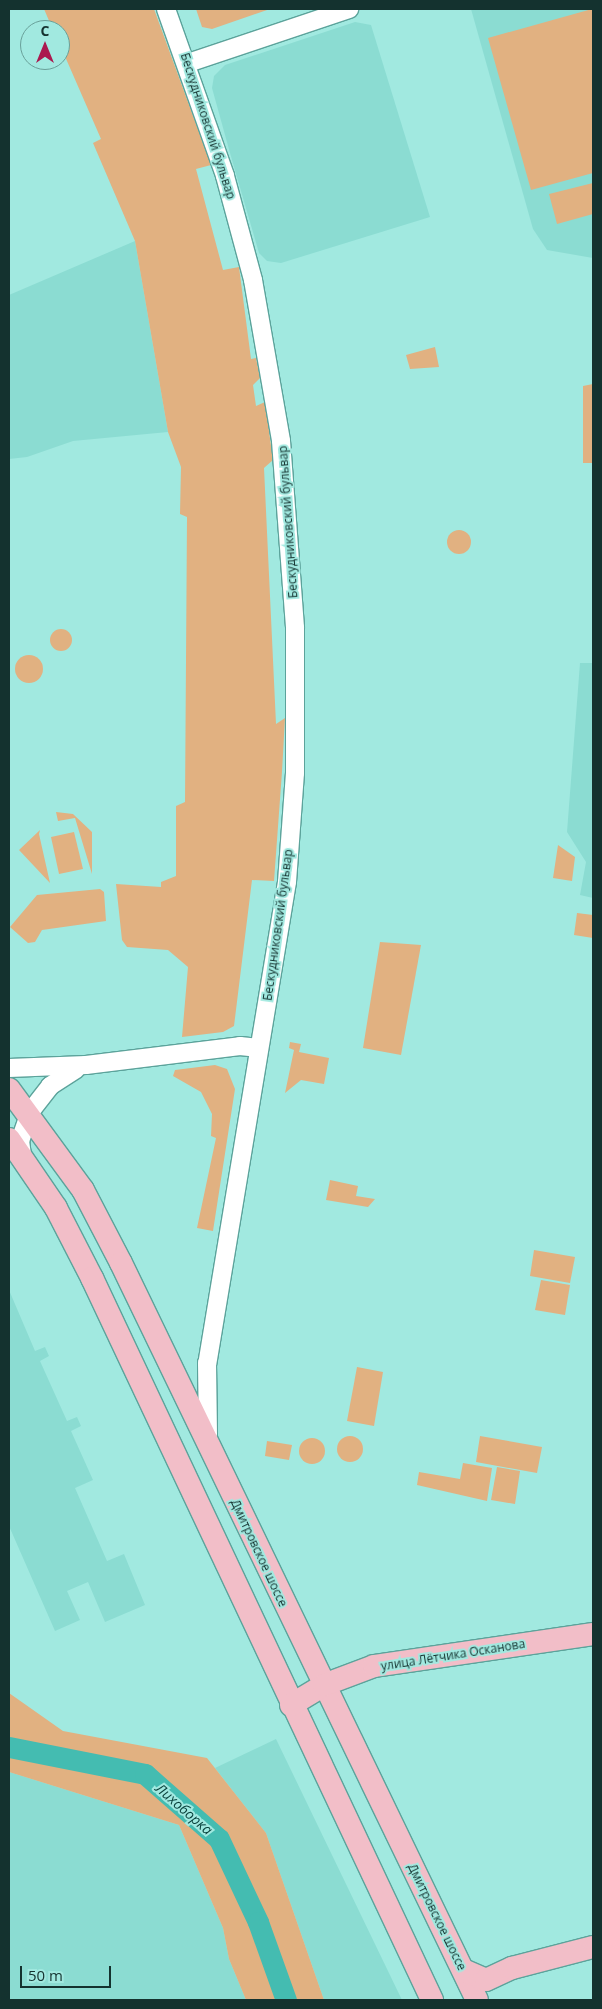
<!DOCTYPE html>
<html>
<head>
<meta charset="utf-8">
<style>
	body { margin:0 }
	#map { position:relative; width:602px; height:2009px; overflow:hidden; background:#a1e9e0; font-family:"Open Sans",sans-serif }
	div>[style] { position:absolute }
	.built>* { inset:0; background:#8bdcd2 }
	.green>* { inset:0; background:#e1b181 }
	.round { border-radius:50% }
	.river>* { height:21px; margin:-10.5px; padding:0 10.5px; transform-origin:10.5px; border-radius:10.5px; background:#44bcb1 }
	.roads { filter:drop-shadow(1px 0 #5ca39b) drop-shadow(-1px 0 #5ca39b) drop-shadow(0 1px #5ca39b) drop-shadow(0 -1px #5ca39b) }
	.minor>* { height:18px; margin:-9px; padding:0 9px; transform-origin:9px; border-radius:9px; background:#fff }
	.major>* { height:22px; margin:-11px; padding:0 11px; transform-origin:11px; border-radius:11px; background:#f2bec8 }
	span { translate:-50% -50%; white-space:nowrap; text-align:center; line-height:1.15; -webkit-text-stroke:4px #a1e9e0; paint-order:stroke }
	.street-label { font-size:12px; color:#14322f }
	.water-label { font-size:14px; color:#073f3a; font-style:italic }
	.frame { position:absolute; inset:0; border:10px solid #14322f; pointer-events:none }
	.north { position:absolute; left:20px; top:20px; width:50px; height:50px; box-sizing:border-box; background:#a1e9e0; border:1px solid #69a099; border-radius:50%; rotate:0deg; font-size:14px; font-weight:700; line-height:20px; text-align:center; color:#14322f }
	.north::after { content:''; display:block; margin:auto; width:18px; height:22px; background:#ab194f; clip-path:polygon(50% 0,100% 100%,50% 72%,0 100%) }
	.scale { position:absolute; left:20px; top:1966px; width:91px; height:22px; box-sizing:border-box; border:2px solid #14322f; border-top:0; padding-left:6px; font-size:15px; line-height:18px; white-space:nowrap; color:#14322f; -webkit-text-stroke:4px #a1e9e0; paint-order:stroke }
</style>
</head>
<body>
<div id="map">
	<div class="built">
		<div style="clip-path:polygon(471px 9px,593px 9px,593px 258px,547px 250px,533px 229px)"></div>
		<div style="clip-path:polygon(355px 22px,371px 25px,430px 217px,281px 263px,267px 261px,259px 253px,230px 153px,212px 88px,214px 76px,225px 65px)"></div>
		<div style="clip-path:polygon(135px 241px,168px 432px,73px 441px,27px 457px,9px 459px,9px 295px)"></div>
		<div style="clip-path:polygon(580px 663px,593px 663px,593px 898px,580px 895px,586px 862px,567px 832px)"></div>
		<div style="clip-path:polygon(9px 1290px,35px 1351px,45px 1347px,49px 1356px,40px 1361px,67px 1421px,77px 1417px,81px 1426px,71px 1431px,93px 1480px,75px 1488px,107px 1561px,124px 1554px,145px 1605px,105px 1622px,88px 1582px,67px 1591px,80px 1620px,55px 1631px,9px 1526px)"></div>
		<div style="clip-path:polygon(276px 1739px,402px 2000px,324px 2000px,266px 1833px,215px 1768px)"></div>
		<div style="clip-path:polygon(9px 1772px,179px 1825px,223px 1928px,229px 1959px,246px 2000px,9px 2000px)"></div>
	</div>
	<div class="green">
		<div style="clip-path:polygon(44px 9px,154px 9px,211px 165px,196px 169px,223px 270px,239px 267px,251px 359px,256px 358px,260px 378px,253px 385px,256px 406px,265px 402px,273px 460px,264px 468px,276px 724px,285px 718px,282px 772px,274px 881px,252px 880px,234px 1026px,223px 1032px,182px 1037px,188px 967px,168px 950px,127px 947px,122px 940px,116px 884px,161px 887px,161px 882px,176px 876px,176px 806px,185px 802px,187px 517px,180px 514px,181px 467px,168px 432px,135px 241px,93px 143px,101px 139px,60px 45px,60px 30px,53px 30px)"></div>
		<div style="clip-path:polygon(196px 9px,270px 9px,212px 29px,202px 27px)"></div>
		<div style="clip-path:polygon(592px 9px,593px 173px,531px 190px,488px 38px)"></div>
		<div style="clip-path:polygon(593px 183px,593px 214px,557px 224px,549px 194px)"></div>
		<div style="clip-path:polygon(435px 347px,439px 367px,410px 369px,406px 355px)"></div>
		<div style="clip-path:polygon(593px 384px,593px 463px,583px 463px,583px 386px)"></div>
		<div class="round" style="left:447px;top:530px;width:24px;height:24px"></div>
		<div class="round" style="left:50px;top:629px;width:22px;height:22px"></div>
		<div class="round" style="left:15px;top:655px;width:28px;height:28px"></div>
		<div style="clip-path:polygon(56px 812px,73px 814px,92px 832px,92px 874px,75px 818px,58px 821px)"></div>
		<div style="clip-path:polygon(40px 830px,39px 834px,50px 883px,19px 850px)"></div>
		<div style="clip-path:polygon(74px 832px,83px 869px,59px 874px,51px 837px)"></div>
		<div style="clip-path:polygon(558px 845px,575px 857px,572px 881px,553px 878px)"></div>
		<div style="clip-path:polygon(100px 889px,104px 892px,106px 921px,42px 930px,35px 942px,28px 943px,10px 927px,37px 895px)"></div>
		<div style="clip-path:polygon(577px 913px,593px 915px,593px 938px,574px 935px)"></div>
		<div style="clip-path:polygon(380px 942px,421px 945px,401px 1055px,363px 1048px)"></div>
		<div style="clip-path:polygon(290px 1042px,301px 1044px,299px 1052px,329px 1058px,324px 1084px,301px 1080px,285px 1093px,294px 1050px,289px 1048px)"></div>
		<div style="clip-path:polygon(215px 1065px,227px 1069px,235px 1089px,213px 1231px,197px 1228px,216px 1138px,211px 1136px,212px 1114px,201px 1092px,173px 1076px,175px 1070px)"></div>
		<div style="clip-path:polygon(330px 1180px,358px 1186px,356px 1196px,375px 1199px,368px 1207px,326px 1200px)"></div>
		<div style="clip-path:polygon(534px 1250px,575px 1257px,570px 1283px,530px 1276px)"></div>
		<div style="clip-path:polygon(541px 1280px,570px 1285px,565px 1315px,535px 1310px)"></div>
		<div style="clip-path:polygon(357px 1367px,383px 1372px,374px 1426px,347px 1421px)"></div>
		<div style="clip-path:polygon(480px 1436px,542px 1447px,537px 1473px,476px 1462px)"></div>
		<div class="round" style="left:337px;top:1436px;width:26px;height:26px"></div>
		<div class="round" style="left:299px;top:1438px;width:26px;height:26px"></div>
		<div style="clip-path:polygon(267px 1441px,292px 1445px,289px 1460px,265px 1456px)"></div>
		<div style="clip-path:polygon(463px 1463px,492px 1468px,487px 1501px,417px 1485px,419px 1472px,460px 1479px)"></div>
		<div style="clip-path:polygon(497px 1467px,520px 1471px,515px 1504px,491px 1500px)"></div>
		<div style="clip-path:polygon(9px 1693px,63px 1731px,207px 1758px,266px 1833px,324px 2000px,246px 2000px,229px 1959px,223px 1928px,179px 1825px,9px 1772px)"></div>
	</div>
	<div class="river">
		<div style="left:9px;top:1747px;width:139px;rotate:11.2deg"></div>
		<div style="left:145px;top:1774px;width:98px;rotate:41.3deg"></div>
		<div style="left:219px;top:1839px;width:92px;rotate:64.8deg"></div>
		<div style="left:258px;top:1922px;width:83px;rotate:70.3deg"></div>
	</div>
	<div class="roads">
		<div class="minor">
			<div style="left:166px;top:9px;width:177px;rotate:70.5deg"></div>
			<div style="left:225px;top:176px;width:108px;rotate:74.9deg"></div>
			<div style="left:253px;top:280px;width:163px;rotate:80.1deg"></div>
			<div style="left:281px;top:441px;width:188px;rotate:85.7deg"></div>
			<div style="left:295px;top:628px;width:145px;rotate:90deg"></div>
			<div style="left:295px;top:773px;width:109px;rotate:94.2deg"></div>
			<div style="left:287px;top:882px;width:488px;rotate:99.4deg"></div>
			<div style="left:207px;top:1363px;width:71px;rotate:89.2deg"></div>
			<div style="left:188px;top:63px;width:170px;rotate:-18.5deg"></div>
			<div style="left:9px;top:1068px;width:77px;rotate:-2.2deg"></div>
			<div style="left:86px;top:1065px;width:155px;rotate:-7deg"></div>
			<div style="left:240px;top:1046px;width:19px;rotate:6deg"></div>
			<div style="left:22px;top:1155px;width:14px;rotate:-98deg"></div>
			<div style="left:20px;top:1141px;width:31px;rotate:-71deg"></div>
			<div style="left:30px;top:1112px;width:33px;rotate:-52deg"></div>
			<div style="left:50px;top:1086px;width:31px;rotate:-33deg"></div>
		</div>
		<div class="major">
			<div style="left:9px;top:1089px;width:125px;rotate:53.8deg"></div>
			<div style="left:83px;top:1190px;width:82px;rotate:62.5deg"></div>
			<div style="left:121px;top:1263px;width:818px;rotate:64.22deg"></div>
			<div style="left:9px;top:1139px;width:83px;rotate:55.7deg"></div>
			<div style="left:56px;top:1208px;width:79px;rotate:62.8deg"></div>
			<div style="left:92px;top:1278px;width:798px;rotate:64.78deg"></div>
			<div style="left:291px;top:1705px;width:39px;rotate:-31deg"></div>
			<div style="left:324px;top:1685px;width:53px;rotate:-20.8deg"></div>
			<div style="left:374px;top:1666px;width:221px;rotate:-8.3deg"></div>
			<div style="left:463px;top:1970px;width:25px;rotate:23deg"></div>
			<div style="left:486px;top:1980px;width:29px;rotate:-25deg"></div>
			<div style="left:512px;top:1968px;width:84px;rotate:-14.5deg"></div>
		</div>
	</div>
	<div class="street-label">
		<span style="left:208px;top:126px;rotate:72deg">Бескудниковский бульвар</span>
		<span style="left:288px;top:522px;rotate:-94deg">Бескудниковский бульвар</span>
		<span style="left:278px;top:925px;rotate:-82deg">Бескудниковский бульвар</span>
		<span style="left:259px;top:1553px;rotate:65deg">Дмитровское шоссе</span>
		<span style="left:453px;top:1655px;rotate:-9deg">улица Лётчика Осканова</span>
		<span style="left:437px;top:1917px;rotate:64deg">Дмитровское шоссе</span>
	</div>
	<div class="water-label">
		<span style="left:184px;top:1809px;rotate:41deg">Лихоборка</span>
	</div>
	<div class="frame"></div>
	<div class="north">С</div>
	<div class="scale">50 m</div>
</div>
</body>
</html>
